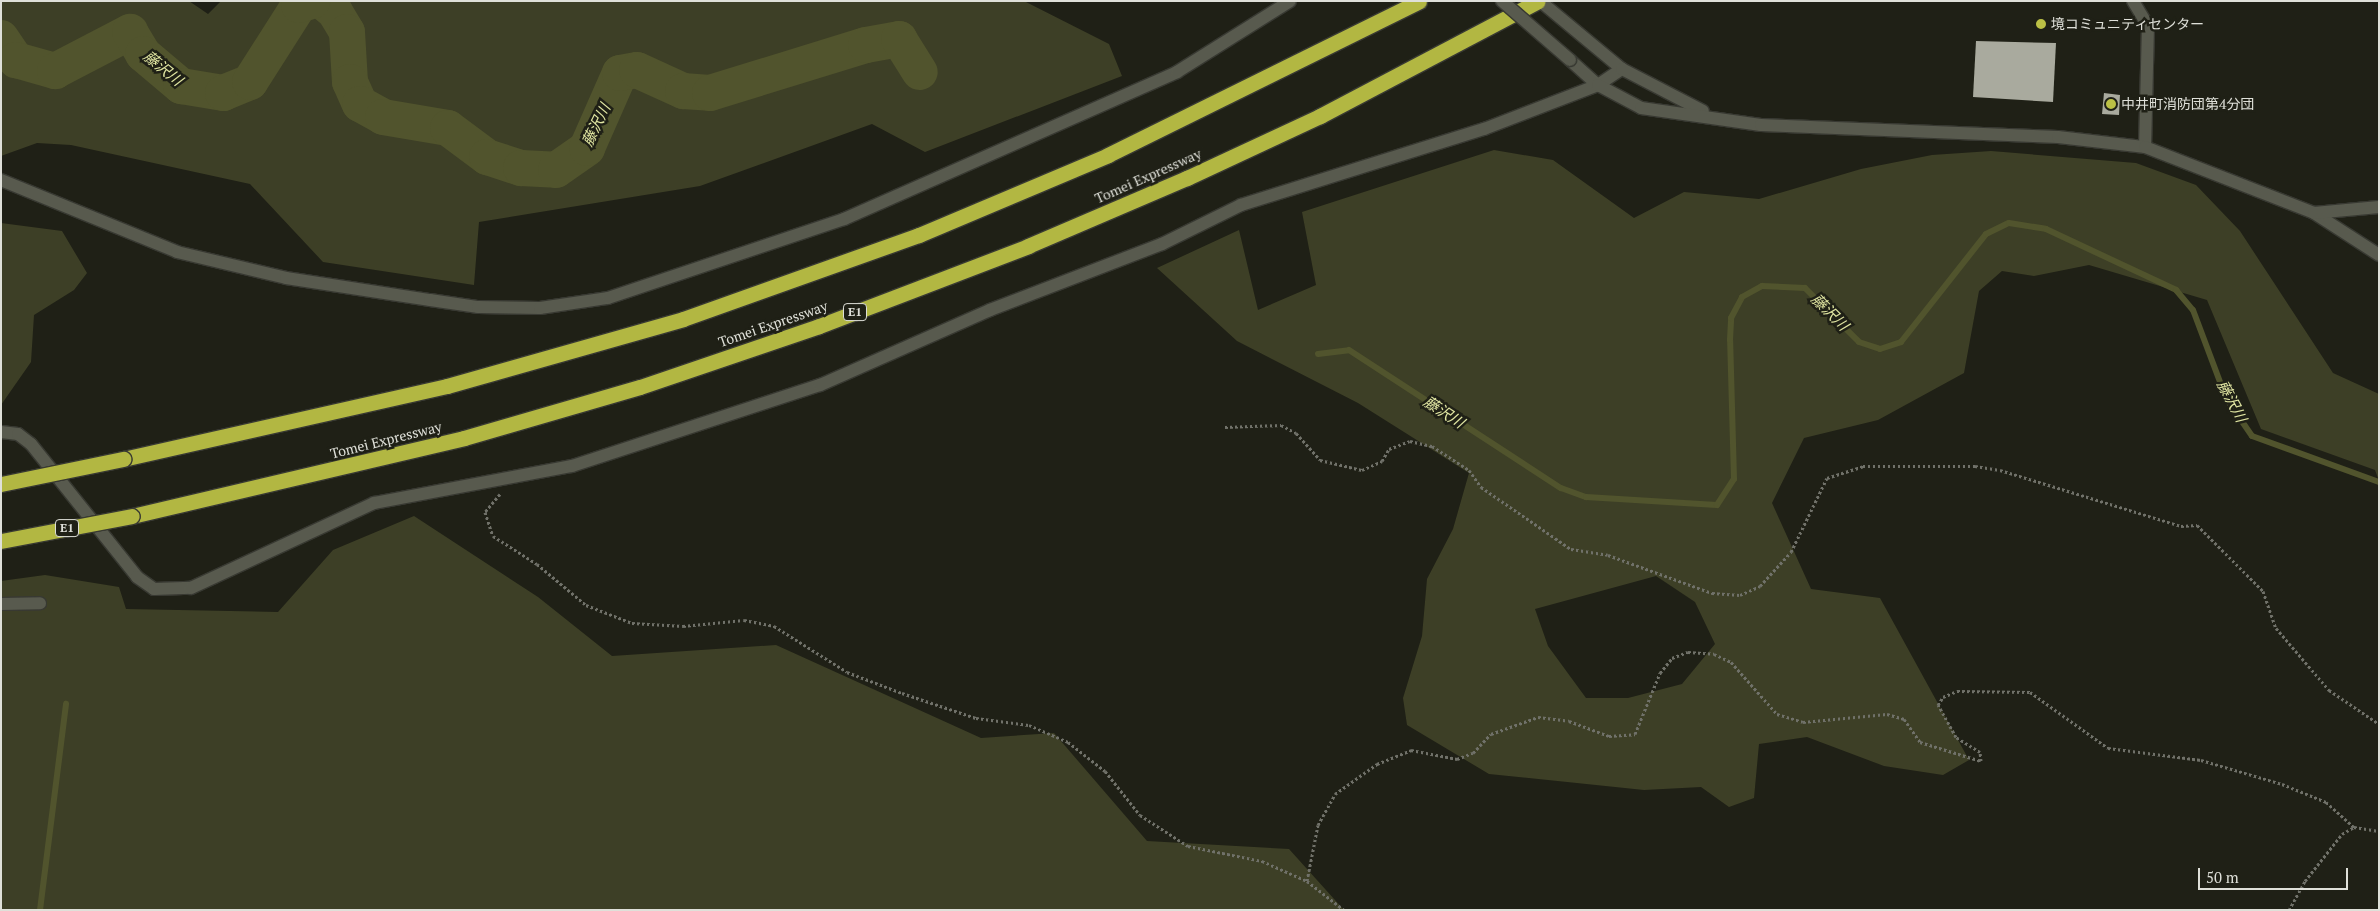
<!DOCTYPE html>
<html>
<head>
<meta charset="utf-8">
<style>
	body { margin:0 }
	#map { position:relative; width:2380px; height:911px; overflow:hidden; background:#1f2016; font-family:"PT Serif","Noto Sans JP",serif }
	div>[style] { position:absolute }
	.green>* { inset:0; background:#3d3f26 }
	.stream>* { height:6px; margin:-3px; padding:0 3px; transform-origin:3px; border-radius:3px; background:#51542d }
	.river>* { height:36px; margin:-18px; padding:0 18px; transform-origin:18px; border-radius:18px; background:#51542d }
	.building>* { inset:0; background:#a9aa9e }
	.path>* { height:3px; margin-top:-1.5px; transform-origin:0; background:repeating-linear-gradient(90deg,#707169 0 2.5px,transparent 0 5px) }
	.roads { filter:drop-shadow(1px 0 #383932) drop-shadow(-1px 0 #383932) drop-shadow(0 1px #383932) drop-shadow(0 -1px #383932) }
	.street>* { height:12px; margin:-6px; padding:0 6px; transform-origin:6px; border-radius:6px; background:#585a4e }
	.secondary>* { height:12px; margin:-6px; padding:0 6px; transform-origin:6px; border-radius:6px; background:#585a4e }
	.highway>* { height:15px; margin:-7.5px; padding:0 7.5px; transform-origin:7.5px; border-radius:7.5px; background:#b2b742 }
	.bridges { filter:drop-shadow(1px 0 #383932) drop-shadow(-1px 0 #383932) drop-shadow(0 1px #383932) drop-shadow(0 -1px #383932) }
	.secondary-bridge>* { height:12px; margin:-6px; padding:0 6px; transform-origin:6px; border-radius:6px; background:#585a4e }
	.highway-bridge>* { height:15px; margin:-7.5px; padding:0 7.5px; transform-origin:7.5px; border-radius:7.5px; background:#b2b742 }
	.dots>* { width:14px; height:14px; translate:-50% -50%; box-sizing:border-box; border:2px solid #1f2016; border-radius:50% }
	span { translate:-50% -50%; white-space:nowrap; text-align:center; line-height:1.15; -webkit-text-stroke:5px #1f2016; paint-order:stroke }
	.shield-label span { padding:1px 4px; background:#1f2016; border:1px solid; border-radius:4px; -webkit-text-stroke-width:0 }
	.shield-label { font-size:12px; color:#dfe0d9; font-weight:700 }
	.poi-label { font-size:14px; color:#dfe0d9 }
	.left { translate:0 -50%; text-align:left }
	.street-label { font-size:14px; color:#dfe0d9 }
	.water-label { font-size:15px; color:#e1e6a2; font-style:italic }
	.frame { position:absolute; inset:0; border:2px solid #dfe0d9; pointer-events:none }
	.scale { position:absolute; left:2198px; top:868px; width:150px; height:22px; box-sizing:border-box; border:2px solid #dfe0d9; border-top:0; padding-left:6px; font-size:15px; line-height:18px; white-space:nowrap; color:#dfe0d9; -webkit-text-stroke:4px #1f2016; paint-order:stroke }
</style>
</head>
<body>
<div id="map">
	<div class="green">
		<div style="clip-path:polygon(1px 1px,189px 1px,208px 14px,221px 1px,1024px 1px,1109px 44px,1122px 76px,925px 152px,872px 124px,700px 186px,479px 222px,474px 285px,323px 262px,250px 184px,71px 145px,37px 143px,1px 156px)"></div>
		<div style="clip-path:polygon(evenodd,1494px 150px,1553px 160px,1634px 218px,1684px 192px,1759px 199px,1861px 169px,1932px 155px,1991px 151px,2136px 163px,2196px 185px,2240px 231px,2333px 373px,2379px 394px,2379px 481px,2375px 470px,2261px 429px,2207px 300px,2089px 265px,2034px 276px,2002px 271px,1979px 291px,1964px 373px,1878px 420px,1804px 438px,1772px 503px,1811px 589px,1880px 598px,1969px 760px,1943px 775px,1884px 766px,1807px 737px,1759px 744px,1754px 798px,1729px 807px,1701px 787px,1644px 790px,1489px 774px,1407px 725px,1403px 698px,1422px 636px,1427px 579px,1453px 529px,1469px 473px,1358px 403px,1237px 341px,1157px 268px,1239px 230px,1258px 310px,1316px 285px,1302px 212px,1494px 150px,1656px 576px,1695px 602px,1715px 644px,1682px 684px,1628px 698px,1586px 698px,1548px 646px,1535px 609px,1656px 576px)"></div>
		<div style="clip-path:polygon(1px 223px,62px 231px,87px 273px,74px 290px,34px 315px,31px 362px,1px 405px)"></div>
		<div style="clip-path:polygon(414px 516px,538px 597px,612px 656px,776px 645px,981px 738px,1054px 733px,1147px 841px,1289px 849px,1344px 910px,1px 910px,1px 581px,45px 575px,119px 587px,126px 609px,278px 612px,333px 550px)"></div>
	</div>
	<div class="stream">
		<div style="left:1318px;top:354px;width:31px;rotate:-7deg"></div>
		<div style="left:1349px;top:350px;width:253px;rotate:33.1deg"></div>
		<div style="left:1561px;top:488px;width:27px;rotate:20deg"></div>
		<div style="left:1586px;top:497px;width:131px;rotate:3.5deg"></div>
		<div style="left:1717px;top:505px;width:31px;rotate:-57deg"></div>
		<div style="left:1734px;top:479px;width:139px;rotate:-91.6deg"></div>
		<div style="left:1730px;top:340px;width:22px;rotate:-87deg"></div>
		<div style="left:1731px;top:318px;width:24px;rotate:-62deg"></div>
		<div style="left:1742px;top:297px;width:23px;rotate:-29deg"></div>
		<div style="left:1762px;top:286px;width:43px;rotate:2.7deg"></div>
		<div style="left:1805px;top:288px;width:76px;rotate:45deg"></div>
		<div style="left:1859px;top:342px;width:22px;rotate:18deg"></div>
		<div style="left:1880px;top:349px;width:22px;rotate:-18deg"></div>
		<div style="left:1901px;top:342px;width:137px;rotate:-51.8deg"></div>
		<div style="left:1986px;top:234px;width:25px;rotate:-26deg"></div>
		<div style="left:2009px;top:223px;width:37px;rotate:9deg"></div>
		<div style="left:2046px;top:229px;width:144px;rotate:25.1deg"></div>
		<div style="left:2176px;top:290px;width:26px;rotate:50deg"></div>
		<div style="left:2193px;top:310px;width:94px;rotate:69.4deg"></div>
		<div style="left:2226px;top:398px;width:46px;rotate:55.6deg"></div>
		<div style="left:2252px;top:436px;width:135px;rotate:19.9deg"></div>
		<div style="left:40px;top:910px;width:208px;rotate:-82.8deg"></div>
	</div>
	<div class="river">
		<div style="left:322px;top:1px;width:17px;rotate:40deg"></div>
		<div style="left:335px;top:12px;width:23px;rotate:59deg"></div>
		<div style="left:347px;top:32px;width:50px;rotate:86.6deg"></div>
		<div style="left:350px;top:82px;width:24px;rotate:66deg"></div>
		<div style="left:360px;top:104px;width:26px;rotate:29deg"></div>
		<div style="left:383px;top:117px;width:66px;rotate:9.6deg"></div>
		<div style="left:448px;top:128px;width:49px;rotate:36.6deg"></div>
		<div style="left:487px;top:157px;width:36px;rotate:18deg"></div>
		<div style="left:521px;top:168px;width:35px;rotate:3deg"></div>
		<div style="left:556px;top:170px;width:38px;rotate:-35deg"></div>
		<div style="left:587px;top:148px;width:82px;rotate:-66.3deg"></div>
		<div style="left:620px;top:73px;width:17px;rotate:-10deg"></div>
		<div style="left:637px;top:70px;width:51px;rotate:24.5deg"></div>
		<div style="left:683px;top:91px;width:27px;rotate:4deg"></div>
		<div style="left:710px;top:93px;width:163px;rotate:-17.1deg"></div>
		<div style="left:866px;top:45px;width:34px;rotate:-10deg"></div>
		<div style="left:899px;top:39px;width:39px;rotate:58deg"></div>
		<div style="left:1px;top:38px;width:27px;rotate:56deg"></div>
		<div style="left:16px;top:60px;width:41px;rotate:15.8deg"></div>
		<div style="left:55px;top:71px;width:85px;rotate:-27.5deg"></div>
		<div style="left:130px;top:32px;width:26px;rotate:59deg"></div>
		<div style="left:143px;top:54px;width:50px;rotate:40.1deg"></div>
		<div style="left:181px;top:86px;width:43px;rotate:9.5deg"></div>
		<div style="left:223px;top:93px;width:29px;rotate:-22deg"></div>
		<div style="left:250px;top:82px;width:91px;rotate:-57.5deg"></div>
		<div style="left:299px;top:5px;width:14px;rotate:-17deg"></div>
	</div>
	<div class="building">
		<div style="clip-path:polygon(1976px 41px,2056px 43px,2053px 102px,1973px 97px)"></div>
		<div style="clip-path:polygon(2104px 93px,2120px 95px,2119px 115px,2102px 114px)"></div>
	</div>
	<div class="path">
		<div style="left:1225px;top:427px;width:56px;rotate:-2deg"></div>
		<div style="left:1281px;top:425px;width:17px;rotate:28deg"></div>
		<div style="left:1296px;top:433px;width:36px;rotate:48deg"></div>
		<div style="left:1320px;top:460px;width:43px;rotate:13.4deg"></div>
		<div style="left:1362px;top:470px;width:22px;rotate:-24deg"></div>
		<div style="left:1382px;top:461px;width:14px;rotate:-60deg"></div>
		<div style="left:1389px;top:449px;width:22px;rotate:-21deg"></div>
		<div style="left:1410px;top:441px;width:23px;rotate:13deg"></div>
		<div style="left:1432px;top:446px;width:44px;rotate:33deg"></div>
		<div style="left:1469px;top:470px;width:21px;rotate:55deg"></div>
		<div style="left:1481px;top:487px;width:109px;rotate:34.6deg"></div>
		<div style="left:1571px;top:549px;width:37px;rotate:9deg"></div>
		<div style="left:1608px;top:555px;width:111px;rotate:20.1deg"></div>
		<div style="left:1712px;top:593px;width:28px;rotate:4deg"></div>
		<div style="left:1740px;top:595px;width:22px;rotate:-24deg"></div>
		<div style="left:1760px;top:586px;width:46px;rotate:-47.6deg"></div>
		<div style="left:1791px;top:552px;width:82px;rotate:-64.1deg"></div>
		<div style="left:1827px;top:478px;width:38px;rotate:-18deg"></div>
		<div style="left:1863px;top:466px;width:112px"></div>
		<div style="left:1975px;top:466px;width:25px;rotate:9deg"></div>
		<div style="left:2000px;top:470px;width:189px;rotate:17.2deg"></div>
		<div style="left:2181px;top:526px;width:16px;rotate:-4deg"></div>
		<div style="left:2197px;top:525px;width:93px;rotate:45deg"></div>
		<div style="left:2263px;top:591px;width:39px;rotate:71deg"></div>
		<div style="left:2276px;top:628px;width:82px;rotate:49.5deg"></div>
		<div style="left:2329px;top:690px;width:60px;rotate:34.2deg"></div>
		<div style="left:500px;top:494px;width:23px;rotate:130deg"></div>
		<div style="left:485px;top:512px;width:25px;rotate:72deg"></div>
		<div style="left:493px;top:536px;width:52px;rotate:32.5deg"></div>
		<div style="left:537px;top:564px;width:64px;rotate:39.9deg"></div>
		<div style="left:586px;top:605px;width:49px;rotate:21.4deg"></div>
		<div style="left:632px;top:623px;width:51px;rotate:3.4deg"></div>
		<div style="left:683px;top:626px;width:61px;rotate:-5.6deg"></div>
		<div style="left:744px;top:620px;width:31px;rotate:11deg"></div>
		<div style="left:774px;top:626px;width:86px;rotate:32.2deg"></div>
		<div style="left:847px;top:672px;width:59px;rotate:20.9deg"></div>
		<div style="left:902px;top:693px;width:78px;rotate:18.7deg"></div>
		<div style="left:976px;top:718px;width:53px;rotate:7.5deg"></div>
		<div style="left:1029px;top:725px;width:43px;rotate:23.6deg"></div>
		<div style="left:1068px;top:742px;width:47px;rotate:38.1deg"></div>
		<div style="left:1105px;top:771px;width:56px;rotate:51.5deg"></div>
		<div style="left:1140px;top:815px;width:57px;rotate:32.9deg"></div>
		<div style="left:1188px;top:846px;width:76px;rotate:11.5deg"></div>
		<div style="left:1262px;top:861px;width:49px;rotate:24deg"></div>
		<div style="left:1307px;top:881px;width:47px;rotate:38.1deg"></div>
		<div style="left:1307px;top:881px;width:57px;rotate:-78.9deg"></div>
		<div style="left:1318px;top:825px;width:35px;rotate:-61deg"></div>
		<div style="left:1335px;top:794px;width:52px;rotate:-35.5deg"></div>
		<div style="left:1377px;top:764px;width:37px;rotate:-22deg"></div>
		<div style="left:1411px;top:750px;width:47px;rotate:11.1deg"></div>
		<div style="left:1457px;top:759px;width:17px;rotate:-21deg"></div>
		<div style="left:1473px;top:753px;width:26px;rotate:-47deg"></div>
		<div style="left:1491px;top:734px;width:50px;rotate:-19.9deg"></div>
		<div style="left:1538px;top:717px;width:31px;rotate:7deg"></div>
		<div style="left:1569px;top:721px;width:43px;rotate:20.6deg"></div>
		<div style="left:1609px;top:736px;width:26px;rotate:-4deg"></div>
		<div style="left:1635px;top:734px;width:66px;rotate:-67.7deg"></div>
		<div style="left:1660px;top:673px;width:19px;rotate:-51deg"></div>
		<div style="left:1672px;top:658px;width:17px;rotate:-21deg"></div>
		<div style="left:1688px;top:652px;width:26px;rotate:4deg"></div>
		<div style="left:1714px;top:654px;width:19px;rotate:25deg"></div>
		<div style="left:1731px;top:662px;width:69px;rotate:48.5deg"></div>
		<div style="left:1777px;top:714px;width:27px;rotate:17deg"></div>
		<div style="left:1803px;top:722px;width:84px;rotate:-5.4deg"></div>
		<div style="left:1887px;top:714px;width:18px;rotate:16deg"></div>
		<div style="left:1904px;top:719px;width:28px;rotate:55deg"></div>
		<div style="left:1920px;top:742px;width:64px;rotate:17.3deg"></div>
		<div style="left:1981px;top:761px;width:9px;rotate:-96deg"></div>
		<div style="left:1980px;top:752px;width:28px;rotate:-148deg"></div>
		<div style="left:1956px;top:737px;width:37px;rotate:-119deg"></div>
		<div style="left:1938px;top:705px;width:9px;rotate:-58deg"></div>
		<div style="left:1943px;top:697px;width:15px;rotate:-23deg"></div>
		<div style="left:1957px;top:691px;width:73px;rotate:0.8deg"></div>
		<div style="left:2030px;top:692px;width:96px;rotate:35.7deg"></div>
		<div style="left:2108px;top:748px;width:94px;rotate:7.4deg"></div>
		<div style="left:2201px;top:760px;width:84px;rotate:16.5deg"></div>
		<div style="left:2282px;top:784px;width:48px;rotate:22.2deg"></div>
		<div style="left:2326px;top:802px;width:38px;rotate:42deg"></div>
		<div style="left:2289px;top:910px;width:33px;rotate:-61deg"></div>
		<div style="left:2305px;top:881px;width:60px;rotate:-51.8deg"></div>
		<div style="left:2342px;top:834px;width:14px;rotate:-30deg"></div>
		<div style="left:2354px;top:827px;width:25px;rotate:9deg"></div>
	</div>
	<div class="roads">
		<div class="street">
			<div style="left:2133px;top:1px;width:29px;rotate:59deg"></div>
			<div style="left:2148px;top:26px;width:121px;rotate:91.4deg"></div>
			<div style="left:1px;top:180px;width:190px;rotate:22.2deg"></div>
			<div style="left:177px;top:252px;width:112px;rotate:13.4deg"></div>
			<div style="left:286px;top:278px;width:146px;rotate:8.7deg"></div>
			<div style="left:430px;top:300px;width:49px;rotate:8.3deg"></div>
			<div style="left:478px;top:307px;width:62px;rotate:0.9deg"></div>
			<div style="left:540px;top:308px;width:69px;rotate:-8.4deg"></div>
			<div style="left:608px;top:298px;width:249px;rotate:-18.5deg"></div>
			<div style="left:844px;top:219px;width:364px;rotate:-23.8deg"></div>
			<div style="left:1177px;top:72px;width:133px;rotate:-32.1deg"></div>
			<div style="left:2314px;top:213px;width:77px;rotate:32.9deg"></div>
			<div style="left:1px;top:432px;width:17px;rotate:7deg"></div>
			<div style="left:18px;top:434px;width:16px;rotate:38deg"></div>
			<div style="left:31px;top:444px;width:170px;rotate:51.4deg"></div>
			<div style="left:137px;top:577px;width:21px;rotate:35deg"></div>
			<div style="left:154px;top:589px;width:37px;rotate:-2deg"></div>
			<div style="left:191px;top:588px;width:202px;rotate:-24.9deg"></div>
			<div style="left:374px;top:503px;width:201px;rotate:-10.6deg"></div>
			<div style="left:572px;top:466px;width:261px;rotate:-18.1deg"></div>
			<div style="left:820px;top:385px;width:186px;rotate:-23.8deg"></div>
			<div style="left:990px;top:310px;width:184px;rotate:-21deg"></div>
			<div style="left:1162px;top:244px;width:88px;rotate:-26.3deg"></div>
			<div style="left:1241px;top:205px;width:255px;rotate:-17.4deg"></div>
			<div style="left:1484px;top:129px;width:122px;rotate:-21.1deg"></div>
			<div style="left:1598px;top:85px;width:29px;rotate:-34deg"></div>
			<div style="left:1px;top:604px;width:39px;rotate:-1deg"></div>
		</div>
		<div class="secondary">
			<div style="left:1540px;top:1px;width:107px;rotate:39.7deg"></div>
			<div style="left:1622px;top:69px;width:91px;rotate:27.4deg"></div>
			<div style="left:1570px;top:60px;width:38px;rotate:42deg"></div>
			<div style="left:1598px;top:85px;width:49px;rotate:28.1deg"></div>
			<div style="left:1641px;top:108px;width:121px;rotate:8.1deg"></div>
			<div style="left:1761px;top:125px;width:297px;rotate:2.3deg"></div>
			<div style="left:2058px;top:137px;width:88px;rotate:6.6deg"></div>
			<div style="left:2145px;top:147px;width:181px;rotate:21.3deg"></div>
			<div style="left:2314px;top:213px;width:65px;rotate:-5.3deg"></div>
		</div>
		<div class="highway">
			<div style="left:123px;top:459px;width:332px;rotate:-12.7deg"></div>
			<div style="left:447px;top:386px;width:245px;rotate:-15.8deg"></div>
			<div style="left:683px;top:319px;width:251px;rotate:-19.6deg"></div>
			<div style="left:919px;top:235px;width:205px;rotate:-22.9deg"></div>
			<div style="left:1108px;top:155px;width:347px;rotate:-26.3deg"></div>
			<div style="left:132px;top:516px;width:341px;rotate:-13.2deg"></div>
			<div style="left:464px;top:438px;width:183px;rotate:-16.2deg"></div>
			<div style="left:640px;top:387px;width:189px;rotate:-18.8deg"></div>
			<div style="left:819px;top:326px;width:224px;rotate:-20.9deg"></div>
			<div style="left:1028px;top:246px;width:173px;rotate:-23.2deg"></div>
			<div style="left:1187px;top:178px;width:147px;rotate:-25deg"></div>
			<div style="left:1320px;top:116px;width:246px;rotate:-27.8deg"></div>
		</div>
	</div>
	<div class="bridges">
		<div class="secondary-bridge">
			<div style="left:1502px;top:1px;width:90px;rotate:40.9deg"></div>
		</div>
		<div class="highway-bridge">
			<div style="left:1px;top:484px;width:125px;rotate:-11.6deg"></div>
			<div style="left:1px;top:541px;width:133px;rotate:-10.8deg"></div>
		</div>
	</div>
	<div class="dots">
		<div style="left:2041px;top:24px;background:#bbc045"></div>
		<div style="left:2111px;top:104px;background:#bbc045"></div>
	</div>
	<div class="shield-label">
		<span style="left:855px;top:312px">E1</span>
		<span style="left:67px;top:528px">E1</span>
	</div>
	<div class="poi-label">
		<span class="left" style="left:2051px;top:24px">境コミュニティセンター</span>
		<span class="left" style="left:2121px;top:104px">中井町消防団第4分団</span>
	</div>
	<div class="street-label">
		<span style="left:1148px;top:176px;rotate:-24deg">Tomei Expressway</span>
		<span style="left:773px;top:324px;rotate:-19deg">Tomei Expressway</span>
		<span style="left:386px;top:440px;rotate:-14deg">Tomei Expressway</span>
	</div>
	<div class="water-label">
		<span style="left:163px;top:68px;rotate:39deg">藤沢川</span>
		<span style="left:596px;top:125px;rotate:-64deg">藤沢川</span>
		<span style="left:1830px;top:312px;rotate:45deg">藤沢川</span>
		<span style="left:2232px;top:401px;rotate:62deg">藤沢川</span>
		<span style="left:1444px;top:412px;rotate:33deg">藤沢川</span>
	</div>
	<div class="frame"></div>
	<div class="scale">50 m</div>
</div>
</body>
</html>
